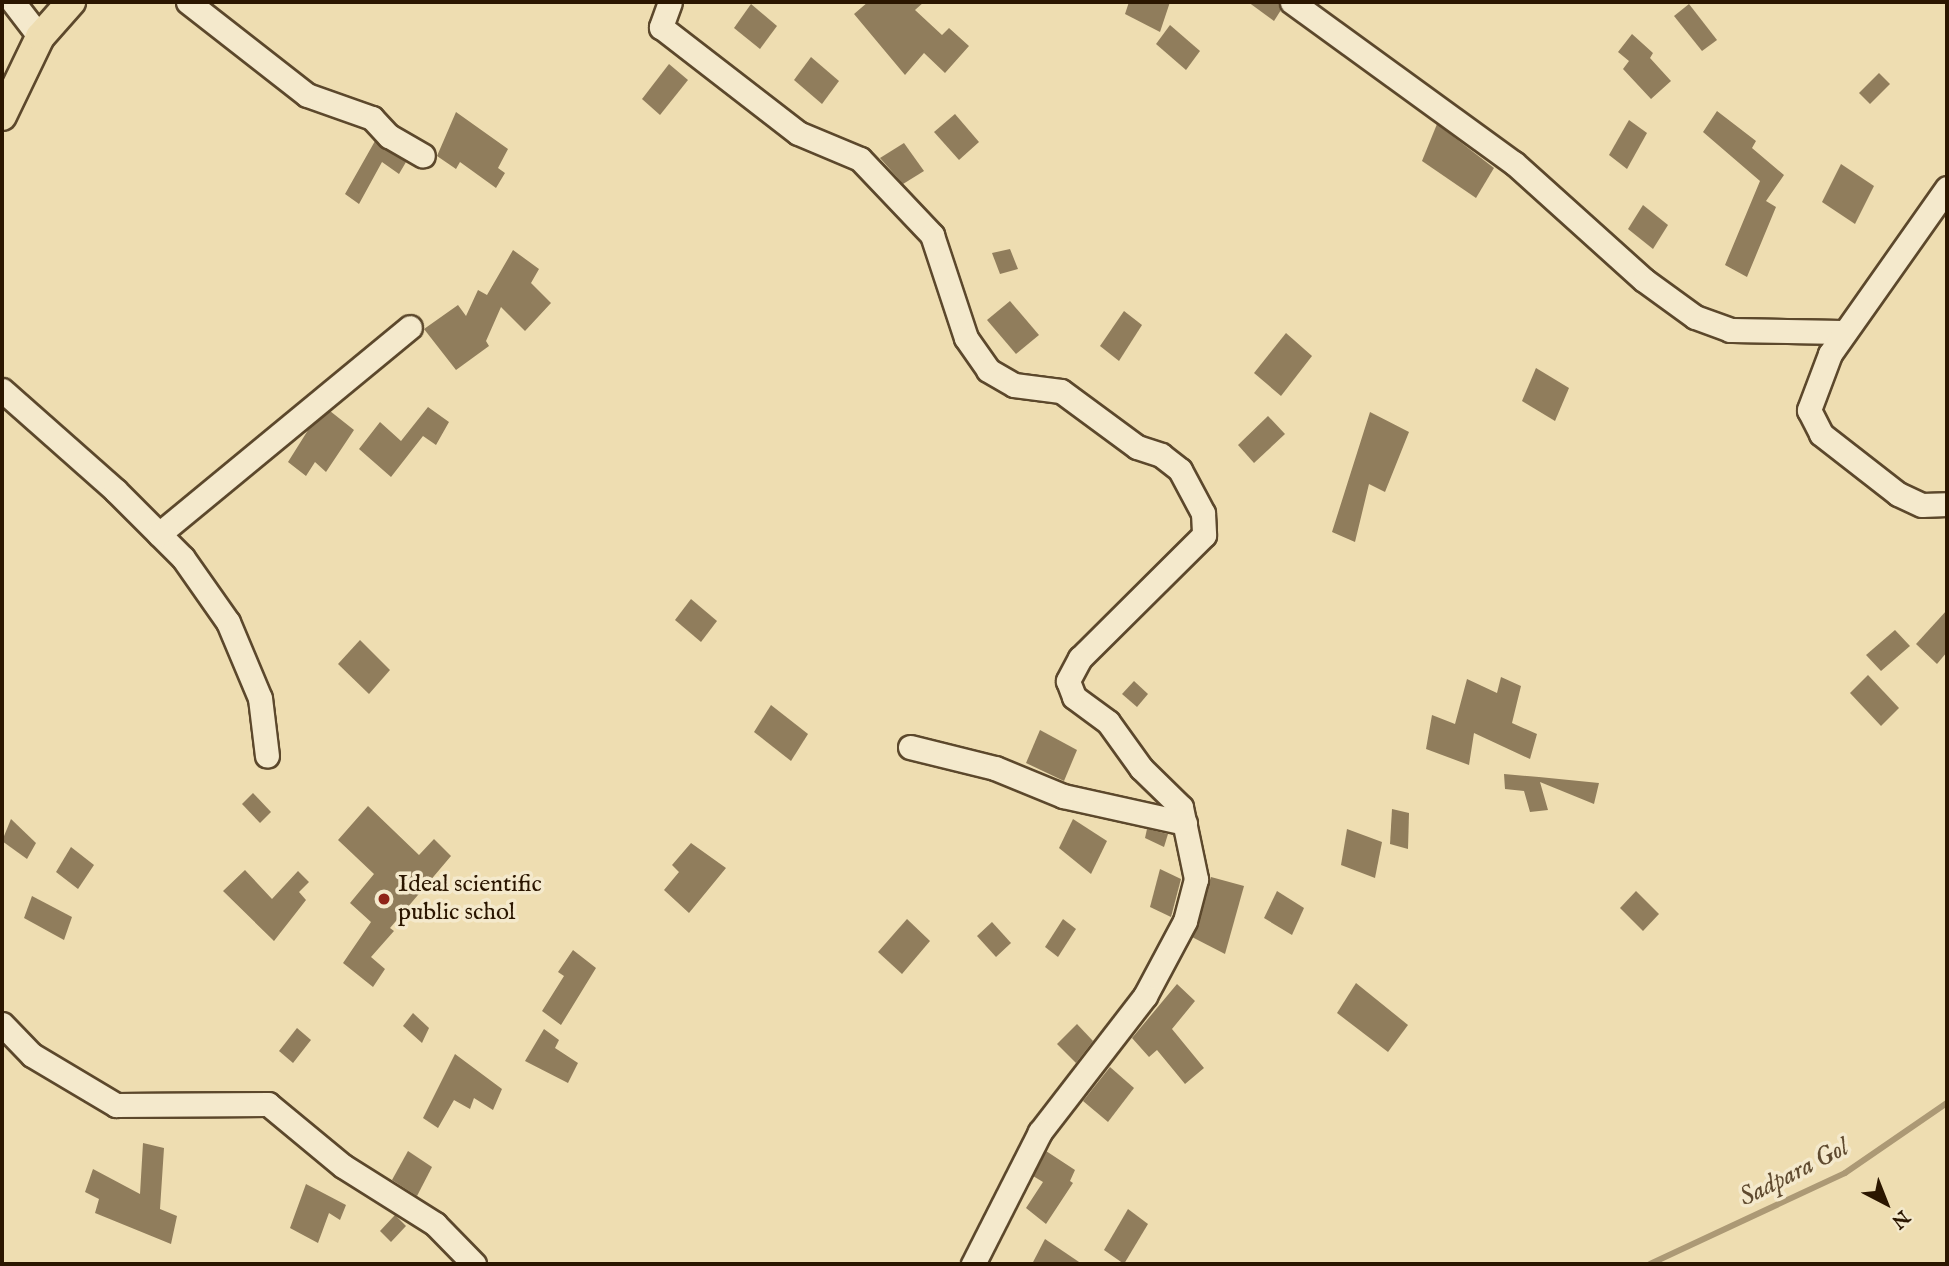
<!DOCTYPE html>
<html>
<head>
<meta charset="utf-8">
<style>
	body { margin:0 }
	#map { position:relative; width:1949px; height:1266px; overflow:hidden; background:#eeddb1; font-family:"IM FELL English",serif }
	div>[style] { position:absolute }
	.stream>* { height:6px; margin:-3px; padding:0 3px; transform-origin:3px; border-radius:3px; background:#ac9975 }
	.building>* { inset:0; background:#907d5c }
	.roads { filter:drop-shadow(2px 0 #5c482c) drop-shadow(-2px 0 #5c482c) drop-shadow(0 2px #5c482c) drop-shadow(0 -2px #5c482c) }
	.minor>* { height:23px; margin:-11.5px; padding:0 11.5px; transform-origin:11.5px; border-radius:11.5px; background:#f4e9cc }
	.major>* { height:28px; margin:-14px; padding:0 14px; transform-origin:14px; border-radius:14px; background:#eeddb1 }
	.dots>* { width:19px; height:19px; translate:-50% -50%; box-sizing:border-box; border:4px solid #f4e9cc; border-radius:50% }
	span { translate:-50% -50%; white-space:nowrap; text-align:center; line-height:1.15; -webkit-text-stroke:7px #f4e9cc; paint-order:stroke }
	.poi-label { font-size:24px; color:#2b1600 }
	.left { translate:0 -50%; text-align:left }
	.water-label { font-size:26px; color:#5f4a2f; font-style:italic }
	.frame { position:absolute; inset:0; border:4px solid #2b1600; pointer-events:none }
	.north { position:absolute; left:1851px; top:1168px; width:70px; height:70px; -webkit-text-stroke:5px #f4e9cc; paint-order:stroke; rotate:138deg; font-size:19px; font-weight:700; line-height:28px; text-align:center; color:#2b1600 }
	.north::after { content:''; display:block; margin:auto; width:24px; height:32px; background:#2b1600; clip-path:polygon(50% 0,100% 100%,50% 72%,0 100%) }
</style>
</head>
<body>
<div id="map">
	<div class="stream">
		<div style="left:1650px;top:1264px;width:215px;rotate:-25deg"></div>
		<div style="left:1845px;top:1173px;width:124px;rotate:-34.5deg"></div>
	</div>
	<div class="building">
		<div style="clip-path:polygon(868px 2px,924px 2px,915px 10px,942px 35px,949px 28px,969px 46px,945px 73px,924px 53px,905px 75px,854px 14px)"></div>
		<div style="clip-path:polygon(1129px 2px,1170px 2px,1160px 32px,1125px 14px)"></div>
		<div style="clip-path:polygon(1248px 2px,1278px 2px,1281px 10px,1274px 21px)"></div>
		<div style="clip-path:polygon(751px 4px,777px 26px,760px 49px,734px 28px)"></div>
		<div style="clip-path:polygon(1689px 4px,1717px 40px,1702px 51px,1674px 16px)"></div>
		<div style="clip-path:polygon(1170px 25px,1200px 51px,1186px 70px,1156px 44px)"></div>
		<div style="clip-path:polygon(1632px 34px,1653px 53px,1650px 58px,1671px 81px,1651px 99px,1623px 69px,1629px 61px,1618px 52px)"></div>
		<div style="clip-path:polygon(811px 57px,839px 81px,822px 104px,794px 80px)"></div>
		<div style="clip-path:polygon(669px 64px,688px 80px,660px 115px,642px 99px)"></div>
		<div style="clip-path:polygon(1879px 73px,1890px 84px,1870px 104px,1859px 93px)"></div>
		<div style="clip-path:polygon(1717px 111px,1756px 141px,1752px 148px,1784px 175px,1766px 201px,1776px 207px,1747px 277px,1725px 265px,1760px 181px,1703px 132px)"></div>
		<div style="clip-path:polygon(456px 112px,508px 149px,498px 168px,505px 173px,496px 188px,460px 162px,456px 169px,437px 156px)"></div>
		<div style="clip-path:polygon(955px 114px,979px 142px,959px 160px,934px 132px)"></div>
		<div style="clip-path:polygon(1629px 120px,1647px 133px,1627px 169px,1609px 155px)"></div>
		<div style="clip-path:polygon(1437px 124px,1494px 168px,1476px 198px,1422px 161px)"></div>
		<div style="clip-path:polygon(375px 141px,406px 162px,399px 174px,382px 162px,359px 204px,345px 194px)"></div>
		<div style="clip-path:polygon(904px 143px,924px 171px,903px 184px,880px 158px)"></div>
		<div style="clip-path:polygon(1841px 164px,1874px 186px,1855px 224px,1822px 202px)"></div>
		<div style="clip-path:polygon(1643px 205px,1668px 225px,1653px 249px,1628px 229px)"></div>
		<div style="clip-path:polygon(1010px 249px,1018px 269px,1000px 274px,992px 253px)"></div>
		<div style="clip-path:polygon(513px 250px,539px 269px,531px 283px,551px 303px,525px 331px,501px 307px,486px 341px,489px 346px,456px 370px,424px 329px,458px 305px,466px 316px,478px 290px,487px 295px)"></div>
		<div style="clip-path:polygon(1010px 301px,1039px 335px,1016px 354px,987px 320px)"></div>
		<div style="clip-path:polygon(1124px 311px,1142px 325px,1119px 361px,1100px 346px)"></div>
		<div style="clip-path:polygon(1286px 333px,1312px 356px,1281px 396px,1254px 373px)"></div>
		<div style="clip-path:polygon(1536px 368px,1569px 388px,1555px 421px,1522px 401px)"></div>
		<div style="clip-path:polygon(428px 407px,449px 422px,436px 445px,423px 436px,391px 477px,359px 449px,380px 422px,401px 441px)"></div>
		<div style="clip-path:polygon(330px 411px,354px 430px,326px 472px,315px 462px,306px 476px,288px 462px,310px 427px)"></div>
		<div style="clip-path:polygon(1370px 412px,1409px 432px,1385px 492px,1369px 484px,1355px 542px,1332px 532px)"></div>
		<div style="clip-path:polygon(1268px 416px,1285px 434px,1254px 463px,1238px 445px)"></div>
		<div style="clip-path:polygon(691px 599px,717px 621px,701px 642px,675px 620px)"></div>
		<div style="clip-path:polygon(1947px 610px,1947px 652px,1937px 664px,1916px 644px)"></div>
		<div style="clip-path:polygon(1895px 630px,1910px 646px,1881px 671px,1866px 655px)"></div>
		<div style="clip-path:polygon(360px 640px,390px 670px,369px 694px,338px 664px)"></div>
		<div style="clip-path:polygon(1868px 675px,1899px 708px,1881px 726px,1850px 693px)"></div>
		<div style="clip-path:polygon(1501px 677px,1521px 686px,1512px 723px,1537px 734px,1530px 759px,1474px 733px,1469px 765px,1426px 749px,1432px 715px,1455px 724px,1467px 679px,1497px 693px)"></div>
		<div style="clip-path:polygon(1134px 681px,1148px 694px,1137px 707px,1122px 694px)"></div>
		<div style="clip-path:polygon(771px 705px,808px 734px,791px 761px,754px 732px)"></div>
		<div style="clip-path:polygon(1040px 730px,1077px 750px,1064px 781px,1026px 763px)"></div>
		<div style="clip-path:polygon(1504px 774px,1539px 777px,1599px 783px,1594px 804px,1540px 782px,1548px 810px,1530px 812px,1524px 791px,1505px 789px)"></div>
		<div style="clip-path:polygon(253px 793px,271px 812px,260px 823px,242px 804px)"></div>
		<div style="clip-path:polygon(368px 806px,419px 855px,434px 839px,451px 856px,390px 928px,394px 931px,371px 957px,385px 969px,373px 987px,343px 963px,371px 922px,350px 903px,374px 874px,338px 840px)"></div>
		<div style="clip-path:polygon(1392px 809px,1409px 813px,1408px 849px,1390px 844px)"></div>
		<div style="clip-path:polygon(11px 819px,36px 843px,27px 859px,2px 841px)"></div>
		<div style="clip-path:polygon(1073px 819px,1107px 841px,1091px 874px,1059px 848px)"></div>
		<div style="clip-path:polygon(1147px 829px,1168px 834px,1164px 847px,1145px 838px)"></div>
		<div style="clip-path:polygon(1347px 829px,1382px 842px,1375px 878px,1341px 865px)"></div>
		<div style="clip-path:polygon(691px 843px,726px 868px,689px 913px,664px 890px,679px 872px,672px 865px)"></div>
		<div style="clip-path:polygon(71px 847px,94px 865px,78px 889px,56px 872px)"></div>
		<div style="clip-path:polygon(1160px 869px,1181px 879px,1171px 917px,1150px 907px)"></div>
		<div style="clip-path:polygon(245px 870px,272px 899px,298px 871px,309px 882px,299px 892px,306px 900px,274px 941px,223px 891px)"></div>
		<div style="clip-path:polygon(1211px 877px,1244px 886px,1225px 954px,1192px 937px)"></div>
		<div style="clip-path:polygon(1277px 891px,1304px 908px,1292px 935px,1264px 918px)"></div>
		<div style="clip-path:polygon(1636px 891px,1659px 914px,1643px 931px,1620px 908px)"></div>
		<div style="clip-path:polygon(32px 896px,72px 917px,64px 940px,24px 918px)"></div>
		<div style="clip-path:polygon(907px 919px,930px 941px,902px 974px,878px 952px)"></div>
		<div style="clip-path:polygon(1063px 919px,1076px 929px,1058px 957px,1045px 947px)"></div>
		<div style="clip-path:polygon(992px 922px,1011px 943px,996px 957px,977px 936px)"></div>
		<div style="clip-path:polygon(573px 950px,596px 968px,561px 1025px,542px 1011px,564px 976px,558px 972px)"></div>
		<div style="clip-path:polygon(1356px 983px,1408px 1025px,1388px 1052px,1337px 1013px)"></div>
		<div style="clip-path:polygon(1177px 984px,1195px 1001px,1172px 1029px,1204px 1068px,1185px 1084px,1157px 1050px,1149px 1057px,1132px 1038px)"></div>
		<div style="clip-path:polygon(413px 1013px,429px 1028px,422px 1043px,403px 1026px)"></div>
		<div style="clip-path:polygon(1077px 1024px,1093px 1041px,1076px 1063px,1057px 1044px)"></div>
		<div style="clip-path:polygon(297px 1028px,311px 1040px,293px 1063px,279px 1051px)"></div>
		<div style="clip-path:polygon(544px 1029px,559px 1040px,555px 1048px,578px 1063px,568px 1083px,525px 1061px)"></div>
		<div style="clip-path:polygon(455px 1054px,502px 1089px,493px 1110px,474px 1098px,470px 1109px,454px 1100px,438px 1128px,423px 1118px)"></div>
		<div style="clip-path:polygon(1110px 1067px,1134px 1088px,1108px 1122px,1083px 1101px)"></div>
		<div style="clip-path:polygon(143px 1143px,164px 1148px,160px 1209px,177px 1216px,171px 1244px,95px 1213px,99px 1199px,85px 1192px,93px 1169px,140px 1194px)"></div>
		<div style="clip-path:polygon(408px 1151px,432px 1167px,417px 1196px,392px 1180px)"></div>
		<div style="clip-path:polygon(1046px 1151px,1075px 1170px,1070px 1181px,1073px 1183px,1046px 1224px,1026px 1208px,1043px 1182px,1033px 1176px)"></div>
		<div style="clip-path:polygon(306px 1184px,346px 1205px,340px 1220px,329px 1213px,318px 1243px,290px 1228px)"></div>
		<div style="clip-path:polygon(1128px 1209px,1148px 1224px,1124px 1264px,1104px 1250px)"></div>
		<div style="clip-path:polygon(395px 1215px,406px 1226px,391px 1242px,380px 1231px)"></div>
		<div style="clip-path:polygon(1045px 1239px,1082px 1264px,1032px 1264px)"></div>
	</div>
	<div class="roads">
		<div class="minor">
			<div style="left:13px;top:2px;width:44px;rotate:52.4deg"></div>
			<div style="left:188px;top:2px;width:151px;rotate:38deg"></div>
			<div style="left:307px;top:95px;width:69px;rotate:19.5deg"></div>
			<div style="left:372px;top:118px;width:25px;rotate:47deg"></div>
			<div style="left:389px;top:136px;width:39px;rotate:30deg"></div>
			<div style="left:670px;top:2px;width:27px;rotate:110deg"></div>
			<div style="left:661px;top:27px;width:173px;rotate:37.7deg"></div>
			<div style="left:798px;top:133px;width:67px;rotate:22.8deg"></div>
			<div style="left:860px;top:159px;width:105px;rotate:46.5deg"></div>
			<div style="left:932px;top:235px;width:108px;rotate:71.7deg"></div>
			<div style="left:966px;top:338px;width:39px;rotate:55deg"></div>
			<div style="left:988px;top:370px;width:30px;rotate:30deg"></div>
			<div style="left:1014px;top:385px;width:47px;rotate:7.3deg"></div>
			<div style="left:1061px;top:391px;width:94px;rotate:36.4deg"></div>
			<div style="left:1137px;top:447px;width:25px;rotate:18deg"></div>
			<div style="left:1161px;top:455px;width:24px;rotate:38deg"></div>
			<div style="left:1180px;top:470px;width:49px;rotate:61.9deg"></div>
			<div style="left:1203px;top:513px;width:22px;rotate:87deg"></div>
			<div style="left:1204px;top:535px;width:175px;rotate:135.2deg"></div>
			<div style="left:1080px;top:658px;width:26px;rotate:118deg"></div>
			<div style="left:1068px;top:681px;width:17px;rotate:69deg"></div>
			<div style="left:1074px;top:697px;width:42px;rotate:36.3deg"></div>
			<div style="left:1108px;top:722px;width:57px;rotate:54.3deg"></div>
			<div style="left:1141px;top:768px;width:56px;rotate:44.3deg"></div>
			<div style="left:1181px;top:807px;width:74px;rotate:78.2deg"></div>
			<div style="left:1196px;top:879px;width:43px;rotate:104.7deg"></div>
			<div style="left:1185px;top:921px;width:85px;rotate:118.1deg"></div>
			<div style="left:1145px;top:996px;width:172px;rotate:127.7deg"></div>
			<div style="left:1040px;top:1132px;width:148px;rotate:116.9deg"></div>
			<div style="left:1292px;top:2px;width:274px;rotate:36deg"></div>
			<div style="left:1514px;top:163px;width:175px;rotate:42deg"></div>
			<div style="left:1644px;top:280px;width:63px;rotate:36deg"></div>
			<div style="left:1695px;top:317px;width:37px;rotate:20deg"></div>
			<div style="left:1730px;top:330px;width:114px;rotate:1deg"></div>
			<div style="left:1947px;top:188px;width:203px;rotate:125.2deg"></div>
			<div style="left:1830px;top:354px;width:60px;rotate:110.6deg"></div>
			<div style="left:1809px;top:410px;width:27px;rotate:63deg"></div>
			<div style="left:1821px;top:434px;width:98px;rotate:37.9deg"></div>
			<div style="left:1898px;top:494px;width:26px;rotate:25deg"></div>
			<div style="left:1922px;top:505px;width:25px;rotate:-2deg"></div>
			<div style="left:2px;top:390px;width:151px;rotate:41.5deg"></div>
			<div style="left:115px;top:490px;width:96px;rotate:45deg"></div>
			<div style="left:183px;top:558px;width:78px;rotate:54.9deg"></div>
			<div style="left:228px;top:622px;width:82px;rotate:67.2deg"></div>
			<div style="left:260px;top:698px;width:58px;rotate:83.1deg"></div>
			<div style="left:159px;top:534px;width:325px;rotate:-39.5deg"></div>
			<div style="left:910px;top:747px;width:88px;rotate:13.9deg"></div>
			<div style="left:995px;top:768px;width:74px;rotate:22.4deg"></div>
			<div style="left:1063px;top:796px;width:125px;rotate:12.5deg"></div>
			<div style="left:2px;top:1024px;width:43px;rotate:45.9deg"></div>
			<div style="left:32px;top:1055px;width:98px;rotate:30.8deg"></div>
			<div style="left:116px;top:1105px;width:152px;rotate:-0.4deg"></div>
			<div style="left:268px;top:1104px;width:97px;rotate:39.6deg"></div>
			<div style="left:343px;top:1166px;width:109px;rotate:32.2deg"></div>
			<div style="left:435px;top:1224px;width:56px;rotate:45.7deg"></div>
		</div>
		<div class="major">
			<div style="left:2px;top:116px;width:88px;rotate:-64.3deg"></div>
			<div style="left:40px;top:37px;width:47px;rotate:-48.5deg"></div>
		</div>
	</div>
	<div class="dots">
		<div style="left:384px;top:899px;background:#8f2418"></div>
	</div>
	<div class="poi-label">
		<span class="left" style="left:398px;top:899px">Ideal scientific<br>public schol</span>
	</div>
	<div class="water-label">
		<span style="left:1794px;top:1173px;rotate:-27deg">Sadpara Gol</span>
	</div>
	<div class="frame"></div>
	<div class="north">N</div>
</div>
</body>
</html>
